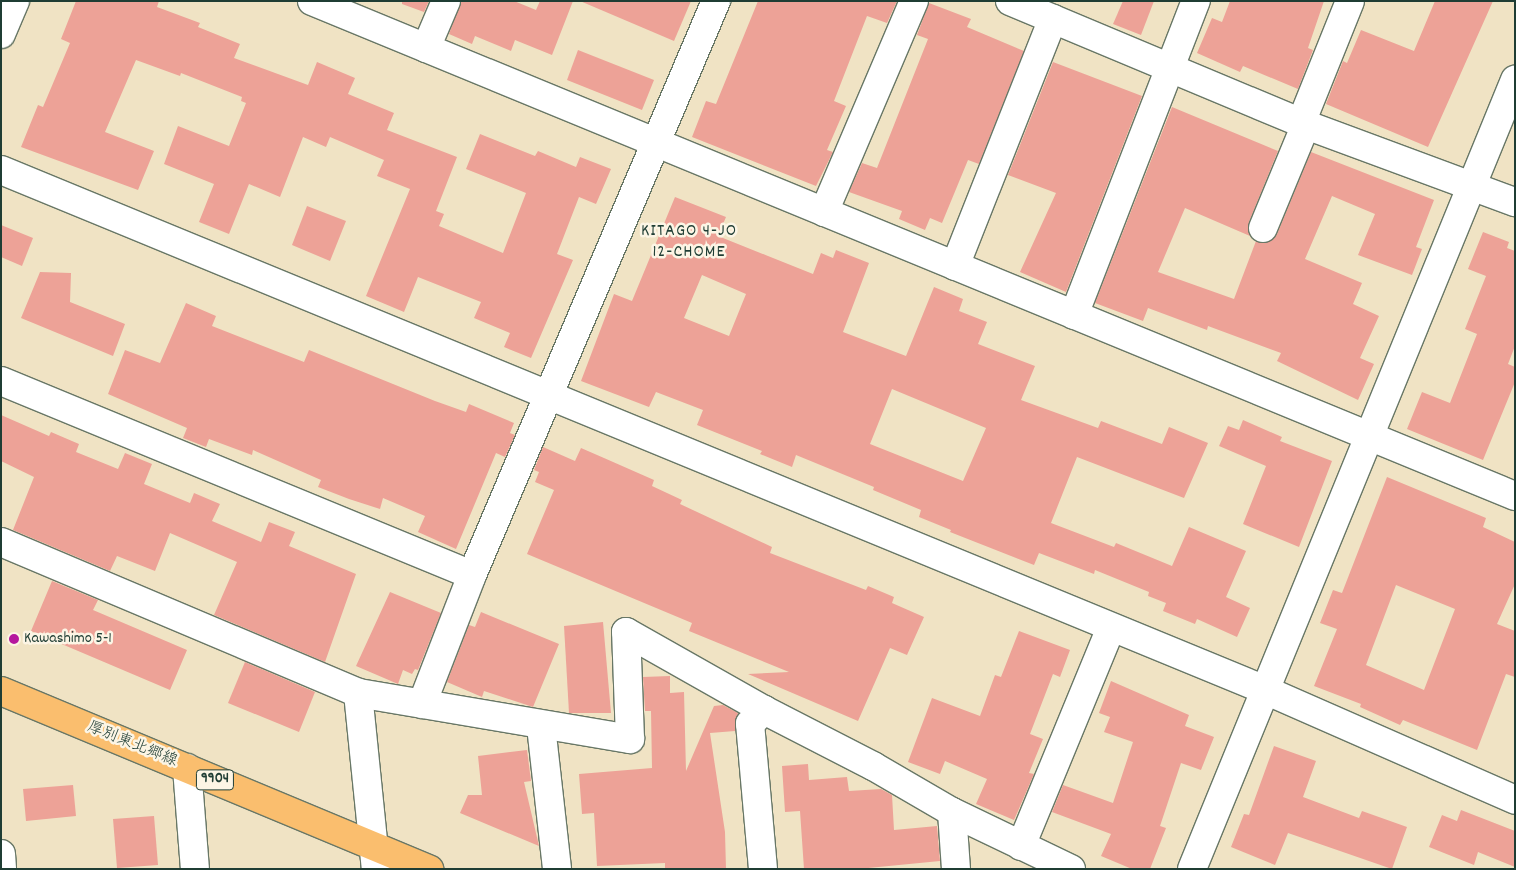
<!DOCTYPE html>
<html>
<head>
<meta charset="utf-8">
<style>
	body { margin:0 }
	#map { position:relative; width:1516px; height:870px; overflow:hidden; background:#f0e3c4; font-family:Dekko,"Klee One",sans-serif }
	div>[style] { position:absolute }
	.building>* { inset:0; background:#eda297 }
	.roads { filter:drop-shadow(1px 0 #687766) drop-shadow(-1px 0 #687766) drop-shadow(0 1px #687766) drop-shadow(0 -1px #687766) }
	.minor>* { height:28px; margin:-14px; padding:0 14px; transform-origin:14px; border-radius:14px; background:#fff }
	.major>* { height:28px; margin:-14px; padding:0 14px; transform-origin:14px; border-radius:14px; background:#fabe6e }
	.dots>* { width:14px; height:14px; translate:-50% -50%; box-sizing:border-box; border:2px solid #fcf5e5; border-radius:50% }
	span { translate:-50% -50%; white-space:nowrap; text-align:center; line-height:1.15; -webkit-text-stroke:5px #fcf5e5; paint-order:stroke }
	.shield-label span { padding:1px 4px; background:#fcf5e5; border:1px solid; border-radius:4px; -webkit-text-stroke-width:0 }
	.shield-label { font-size:15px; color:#1f3d34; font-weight:700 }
	.poi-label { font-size:16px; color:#1f3d34 }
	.left { translate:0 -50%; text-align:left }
	.street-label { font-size:16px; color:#1f3d34 }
	.neighbourhood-label { font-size:18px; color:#1f3d34; letter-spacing:1px }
	.frame { position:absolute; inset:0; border:2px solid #1f3d34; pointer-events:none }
</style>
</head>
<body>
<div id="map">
	<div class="building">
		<div style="clip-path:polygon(76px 1px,159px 1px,157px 7px,200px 23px,198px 27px,240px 44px,234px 58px,308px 85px,317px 62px,355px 78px,348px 94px,394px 113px,387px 130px,457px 157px,436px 211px,444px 214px,439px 226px,503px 253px,526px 193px,466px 169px,480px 134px,535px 156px,538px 151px,576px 167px,580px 157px,611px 169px,596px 204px,579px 197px,557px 254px,573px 260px,531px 358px,504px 347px,510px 333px,474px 318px,481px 302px,418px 277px,404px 312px,366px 296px,410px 189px,377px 176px,384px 160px,330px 137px,326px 147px,303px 137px,280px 197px,249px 184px,229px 234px,199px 222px,214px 184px,164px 164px,178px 126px,229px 146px,246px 103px,241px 101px,242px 97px,181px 73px,180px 76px,136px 60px,105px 132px,154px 151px,138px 190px,21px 147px,38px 105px,43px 107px,70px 43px,61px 39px)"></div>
		<div style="clip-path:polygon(402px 1px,429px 1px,424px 12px,402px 4px)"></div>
		<div style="clip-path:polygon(461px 1px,514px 1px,536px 10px,540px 1px,573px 1px,552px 55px,515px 40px,511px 51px,475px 36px,472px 44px,449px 34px)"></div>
		<div style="clip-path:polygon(580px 1px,691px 1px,674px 41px)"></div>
		<div style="clip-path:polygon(758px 1px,897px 1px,887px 23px,867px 16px,834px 101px,846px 106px,827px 150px,833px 152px,816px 186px,692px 137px,706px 101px,716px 104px)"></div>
		<div style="clip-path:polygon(1123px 1px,1154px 1px,1141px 35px,1113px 24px)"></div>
		<div style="clip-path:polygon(1230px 1px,1324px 1px,1308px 48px,1313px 50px,1298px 89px,1243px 66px,1240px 72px,1197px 53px,1212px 18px,1222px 22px)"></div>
		<div style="clip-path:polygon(1435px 1px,1493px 1px,1428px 147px,1326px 104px,1343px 61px,1347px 63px,1361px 30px,1414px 51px)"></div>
		<div style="clip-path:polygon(929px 3px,971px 19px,967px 27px,1024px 51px,979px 164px,968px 160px,942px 223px,930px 218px,925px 230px,899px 219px,902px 211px,849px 192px,862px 163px,877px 168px,928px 39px,917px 35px)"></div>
		<div style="clip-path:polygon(578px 50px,654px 80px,642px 110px,567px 80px)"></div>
		<div style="clip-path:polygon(1053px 62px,1142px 96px,1066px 292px,1020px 272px,1056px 193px,1008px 175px)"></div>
		<div style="clip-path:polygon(1172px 107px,1278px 151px,1249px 222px,1250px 236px,1185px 208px,1158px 272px,1234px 299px,1256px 241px,1266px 243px,1277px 234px,1311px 152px,1434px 200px,1416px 247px,1422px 249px,1412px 275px,1358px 255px,1375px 214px,1332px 196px,1305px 259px,1362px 283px,1353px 304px,1379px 316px,1360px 358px,1374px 364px,1358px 400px,1277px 361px,1281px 353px,1208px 326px,1207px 330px,1148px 308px,1143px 321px,1095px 303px)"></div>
		<div style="clip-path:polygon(evenodd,675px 197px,726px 217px,718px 236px,813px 274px,821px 253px,833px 258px,836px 250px,869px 263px,843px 332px,906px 356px,934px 287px,963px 299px,959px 311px,987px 322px,978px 344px,1035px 366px,1021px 400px,1098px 428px,1101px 421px,1162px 444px,1169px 427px,1208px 443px,1184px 498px,1077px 457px,1051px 523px,1114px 547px,1116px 543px,1172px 566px,1189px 527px,1246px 551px,1226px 597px,1250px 608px,1237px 637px,1197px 619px,1195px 624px,1163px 611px,1166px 603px,1148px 596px,1149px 592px,1095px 570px,1094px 574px,1039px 553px,1034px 565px,950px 532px,951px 530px,919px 517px,921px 510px,873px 490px,874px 487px,796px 455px,792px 467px,760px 454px,762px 451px,697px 425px,703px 410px,656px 392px,649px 407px,581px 381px,614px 294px,632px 301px,675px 197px,702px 275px,746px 294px,729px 336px,684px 318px,702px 275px,675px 197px,892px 389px,986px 428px,963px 481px,870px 444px,892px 389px)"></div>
		<div style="clip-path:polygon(307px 206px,346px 221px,330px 261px,292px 245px)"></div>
		<div style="clip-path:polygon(1px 225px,33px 238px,22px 266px,1px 257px)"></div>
		<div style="clip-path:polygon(1483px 232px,1509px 242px,1507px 248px,1515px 251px,1515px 346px,1508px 364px,1515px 367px,1515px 382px,1483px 460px,1407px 429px,1422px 392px,1450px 403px,1477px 334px,1465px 329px,1486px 276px,1468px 269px)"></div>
		<div style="clip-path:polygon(40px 272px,71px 273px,70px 302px,125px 324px,113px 356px,21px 318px)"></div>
		<div style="clip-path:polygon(186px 303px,216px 316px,212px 326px,304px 362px,309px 350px,435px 401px,466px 412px,469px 404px,514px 423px,510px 433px,515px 435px,505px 457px,496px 453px,456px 549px,418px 532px,425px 516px,383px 498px,380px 509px,349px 499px,318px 487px,321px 480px,253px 450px,252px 455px,209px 439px,206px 447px,183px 438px,187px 428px,108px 394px,125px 350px,160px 363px)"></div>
		<div style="clip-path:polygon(1px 415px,49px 436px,51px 432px,79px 444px,76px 452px,118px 469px,125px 453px,152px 464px,144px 484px,190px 503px,194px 493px,220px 504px,212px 521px,261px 542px,269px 522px,295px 532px,289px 546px,356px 574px,325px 662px,214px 615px,237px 562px,170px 533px,155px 571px,117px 556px,110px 571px,13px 530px,34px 477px,1px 461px)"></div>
		<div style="clip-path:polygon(1243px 420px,1282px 437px,1280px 441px,1332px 461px,1299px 547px,1243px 524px,1266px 466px,1219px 446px,1228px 426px,1239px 430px)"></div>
		<div style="clip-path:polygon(543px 447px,575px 461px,581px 448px,604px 458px,654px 480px,652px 486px,682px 500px,680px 504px,772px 547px,770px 553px,866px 590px,868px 586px,894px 597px,892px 603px,924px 617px,907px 655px,890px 648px,858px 721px,748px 674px,789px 672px,689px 631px,692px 623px,527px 554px,554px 490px,535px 482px,539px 472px,534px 470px)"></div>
		<div style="clip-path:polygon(evenodd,1387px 477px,1486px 518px,1483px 527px,1515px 542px,1515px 584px,1497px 624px,1515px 631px,1515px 677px,1506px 674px,1477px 750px,1403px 720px,1400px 725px,1360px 707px,1361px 704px,1314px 686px,1337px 629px,1320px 623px,1333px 590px,1342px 593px,1387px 477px,1396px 585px,1455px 609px,1424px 690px,1366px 665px,1396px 585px)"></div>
		<div style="clip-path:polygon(52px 581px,98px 600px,93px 610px,187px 650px,170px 690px,31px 631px)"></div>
		<div style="clip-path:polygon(390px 592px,441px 613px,418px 670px,415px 669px,412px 674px,403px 670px,398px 684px,356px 666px)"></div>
		<div style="clip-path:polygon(481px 612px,559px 644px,533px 707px,484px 691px,482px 697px,447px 682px,469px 625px,475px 627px)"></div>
		<div style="clip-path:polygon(603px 622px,611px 713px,569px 713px,564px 626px)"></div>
		<div style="clip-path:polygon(1019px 631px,1070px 650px,1060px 677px,1053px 674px,1030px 734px,1043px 739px,1029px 773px,1034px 774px,1014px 820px,976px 804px,987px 779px,945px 761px,940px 774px,908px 762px,932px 698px,980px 716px,995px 675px,1001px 677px)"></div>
		<div style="clip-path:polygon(245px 662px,315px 692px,299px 732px,228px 703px)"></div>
		<div style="clip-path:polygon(670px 676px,670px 693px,684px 692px,686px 771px,714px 706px,723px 705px,738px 713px,735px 731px,710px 733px,725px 832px,726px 869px,665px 869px,665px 863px,597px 866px,594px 813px,582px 814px,579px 774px,652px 768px,651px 711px,645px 711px,643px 677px)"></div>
		<div style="clip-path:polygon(1111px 681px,1189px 715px,1185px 726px,1214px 737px,1201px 770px,1181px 763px,1160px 826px,1166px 828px,1150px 869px,1132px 869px,1101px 856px,1111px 834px,1052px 812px,1063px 785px,1113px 803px,1133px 742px,1104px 732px,1110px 717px,1099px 713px)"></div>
		<div style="clip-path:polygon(1274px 746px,1316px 761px,1303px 797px,1359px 818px,1362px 811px,1407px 827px,1392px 869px,1288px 833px,1275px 865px,1231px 847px,1244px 814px,1249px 815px)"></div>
		<div style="clip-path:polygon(527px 750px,531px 781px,524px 782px,539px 846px,460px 813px,468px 795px,482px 795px,478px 756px)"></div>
		<div style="clip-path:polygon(808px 764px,809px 780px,847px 777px,849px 791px,881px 789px,892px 795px,894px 830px,937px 826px,940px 861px,858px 869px,804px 869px,800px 811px,785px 812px,782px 766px)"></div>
		<div style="clip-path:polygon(73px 785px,76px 816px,26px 821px,23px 789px)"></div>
		<div style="clip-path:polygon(1461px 810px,1515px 831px,1515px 867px,1478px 852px,1474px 865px,1429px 847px,1442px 815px,1457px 821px)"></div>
		<div style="clip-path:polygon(154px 816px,158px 865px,117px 868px,113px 819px)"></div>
	</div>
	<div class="roads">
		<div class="minor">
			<div style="left:312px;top:1px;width:1301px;rotate:22.37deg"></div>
			<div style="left:1010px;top:1px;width:316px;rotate:22.7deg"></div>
			<div style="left:1301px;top:123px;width:228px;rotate:20.3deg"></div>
			<div style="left:1px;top:34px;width:36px;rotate:-67deg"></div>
			<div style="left:426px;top:48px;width:51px;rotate:-66.9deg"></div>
			<div style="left:1301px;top:123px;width:131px;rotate:-68.1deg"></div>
			<div style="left:1px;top:170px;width:1367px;rotate:22.36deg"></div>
			<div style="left:1265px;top:690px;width:273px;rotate:23.7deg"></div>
			<div style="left:824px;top:212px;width:229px;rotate:-66.9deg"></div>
			<div style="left:1263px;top:228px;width:113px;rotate:-67.5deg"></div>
			<div style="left:955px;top:266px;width:266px;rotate:-68.4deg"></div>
			<div style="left:1074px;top:315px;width:337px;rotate:-68.8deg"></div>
			<div style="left:1px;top:381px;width:509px;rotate:22.39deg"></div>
			<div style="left:1px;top:542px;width:388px;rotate:22.9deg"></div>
			<div style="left:358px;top:693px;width:276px;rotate:9.6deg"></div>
			<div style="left:630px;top:739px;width:107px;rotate:-92.1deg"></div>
			<div style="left:626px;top:632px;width:159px;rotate:29.5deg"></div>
			<div style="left:764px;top:710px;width:123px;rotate:27.2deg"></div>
			<div style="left:873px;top:766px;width:91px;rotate:30.2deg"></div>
			<div style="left:952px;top:812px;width:132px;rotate:25.6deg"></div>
			<div style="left:358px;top:693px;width:177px;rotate:84.2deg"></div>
			<div style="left:422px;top:704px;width:138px;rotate:-68.8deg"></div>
			<div style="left:472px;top:575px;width:624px;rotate:-66.97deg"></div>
			<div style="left:541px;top:726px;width:144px;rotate:83.6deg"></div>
			<div style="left:187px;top:768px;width:101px;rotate:85.5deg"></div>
			<div style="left:952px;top:812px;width:57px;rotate:86deg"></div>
			<div style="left:1021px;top:846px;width:236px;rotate:-67.6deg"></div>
			<div style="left:1px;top:854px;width:15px;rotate:86deg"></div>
			<div style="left:763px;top:869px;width:146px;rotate:-95.1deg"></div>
			<div style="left:750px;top:724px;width:20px;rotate:-45deg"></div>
			<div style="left:1192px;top:869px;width:853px;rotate:-67.74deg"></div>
		</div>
		<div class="major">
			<div style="left:1px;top:691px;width:464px;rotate:22.6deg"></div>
		</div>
	</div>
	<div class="dots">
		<div style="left:14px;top:639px;background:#b5179e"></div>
	</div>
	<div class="shield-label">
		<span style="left:215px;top:780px">9904</span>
	</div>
	<div class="poi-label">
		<span class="left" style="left:24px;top:639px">Kawashimo 5-1</span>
	</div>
	<div class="street-label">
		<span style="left:132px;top:745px;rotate:22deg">厚別東北郷線</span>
	</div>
	<div class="neighbourhood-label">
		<span style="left:689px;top:243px">KITAGO 4-JO<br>12-CHOME</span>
	</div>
	<div class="frame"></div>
</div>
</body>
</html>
